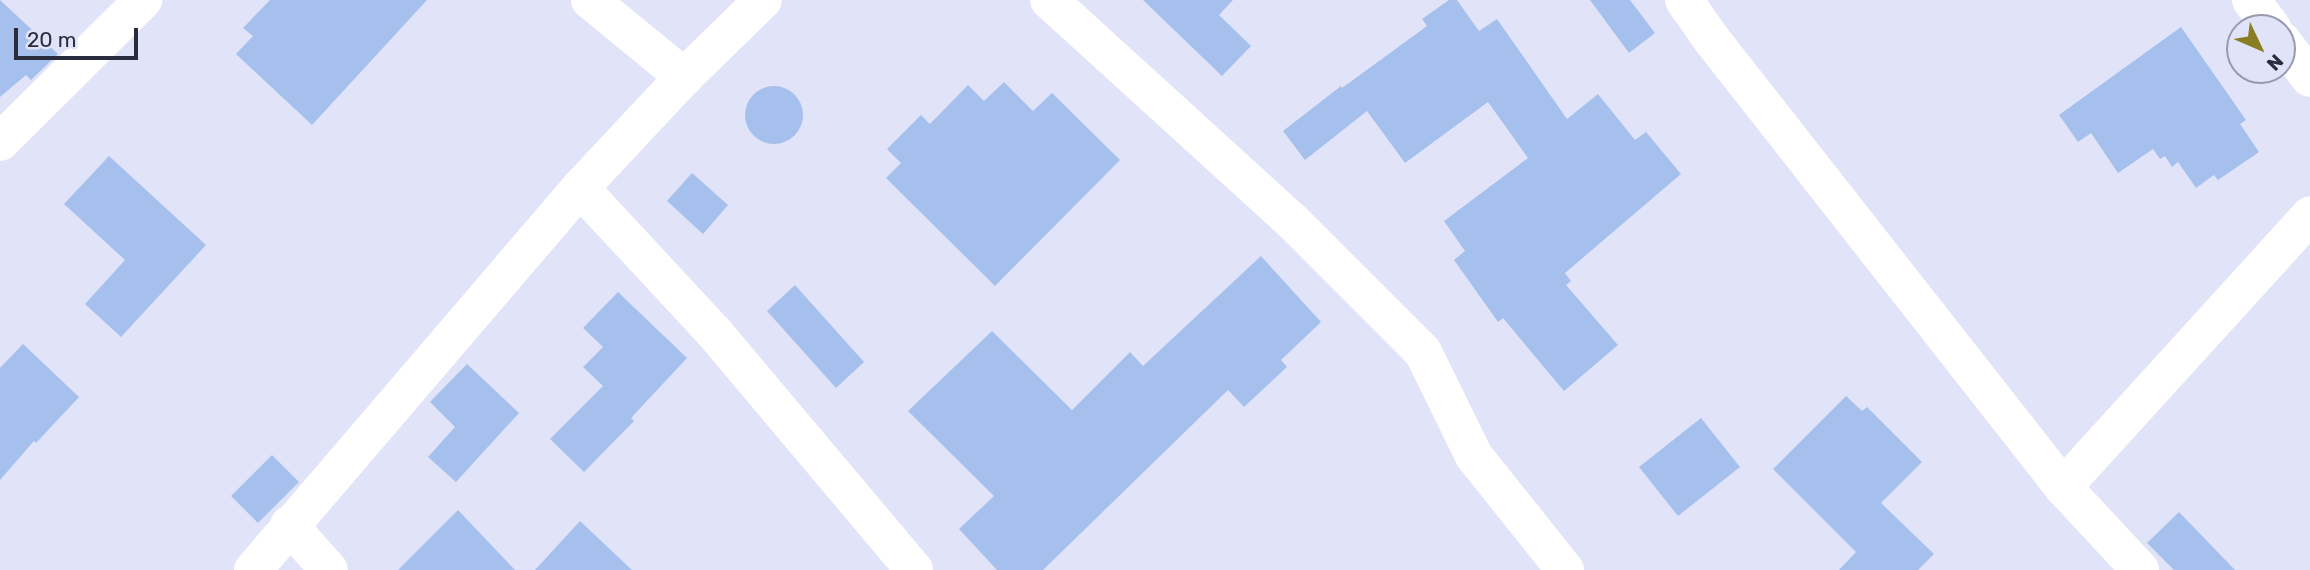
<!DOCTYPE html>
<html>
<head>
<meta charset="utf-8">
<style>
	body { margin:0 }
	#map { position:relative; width:2310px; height:570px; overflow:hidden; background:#e1e3f8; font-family:Rubik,sans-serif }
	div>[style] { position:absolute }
	.building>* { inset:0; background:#a6c0ee }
	.round { border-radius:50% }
	.street>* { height:38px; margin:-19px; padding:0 19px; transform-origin:19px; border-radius:19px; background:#fff }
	span { translate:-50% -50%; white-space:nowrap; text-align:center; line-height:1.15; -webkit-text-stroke:6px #e1e3f8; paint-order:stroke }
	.north { position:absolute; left:2226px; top:14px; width:70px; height:70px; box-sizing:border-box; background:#e1e3f8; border:2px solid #9899ae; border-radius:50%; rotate:134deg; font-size:19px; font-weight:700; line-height:28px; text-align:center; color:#2a2b3f }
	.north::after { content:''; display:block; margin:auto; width:24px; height:32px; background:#8a7e24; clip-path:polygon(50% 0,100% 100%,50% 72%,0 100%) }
	.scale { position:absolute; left:14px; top:28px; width:124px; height:32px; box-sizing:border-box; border:4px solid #2a2b3f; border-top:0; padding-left:9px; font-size:21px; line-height:24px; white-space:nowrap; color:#2a2b3f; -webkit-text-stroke:5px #e1e3f8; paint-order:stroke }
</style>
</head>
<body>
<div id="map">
	<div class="building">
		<div style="clip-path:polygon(0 0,58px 54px,31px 80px,26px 75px,0 97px)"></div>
		<div style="clip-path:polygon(270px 0,427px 0,312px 125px,236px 54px,253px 36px,243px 28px)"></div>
		<div style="clip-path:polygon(1143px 0,1233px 0,1219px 15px,1251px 46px,1222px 76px)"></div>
		<div style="clip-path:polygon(1449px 0,1457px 0,1479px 31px,1497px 19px,1567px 119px,1598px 94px,1635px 140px,1646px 132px,1681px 174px,1565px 273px,1571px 281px,1566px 285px,1618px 345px,1564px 391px,1503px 318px,1498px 322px,1454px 260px,1465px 251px,1444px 221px,1528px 158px,1488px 102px,1405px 163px,1367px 111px,1305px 160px,1283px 131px,1341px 86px,1342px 88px,1427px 26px,1422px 19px)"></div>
		<div style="clip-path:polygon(1590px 0,1630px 0,1655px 33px,1629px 53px)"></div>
		<div style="clip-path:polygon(2181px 27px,2246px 120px,2240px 124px,2259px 152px,2218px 180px,2214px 175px,2196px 188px,2178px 162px,2172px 167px,2165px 156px,2160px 159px,2153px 149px,2118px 173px,2091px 133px,2078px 142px,2059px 115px)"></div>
		<div style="clip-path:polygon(1004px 82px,1033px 111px,1052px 93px,1120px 160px,995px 286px,886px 178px,901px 163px,887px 149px,921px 115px,930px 124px,968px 85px,984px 101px)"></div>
		<div class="round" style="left:745px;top:86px;width:58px;height:58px"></div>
		<div style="clip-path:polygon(109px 156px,206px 245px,121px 337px,85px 304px,125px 260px,64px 204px)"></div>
		<div style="clip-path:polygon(692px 173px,728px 205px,703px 234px,667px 201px)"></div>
		<div style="clip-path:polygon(1261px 256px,1321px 322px,1281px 360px,1287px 367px,1244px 407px,1228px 390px,1043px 570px,997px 570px,959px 529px,994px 496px,908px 411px,992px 331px,1072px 410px,1130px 352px,1143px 366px)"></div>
		<div style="clip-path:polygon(795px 285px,864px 362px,836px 388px,767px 311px)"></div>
		<div style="clip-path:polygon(618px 292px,687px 358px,631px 418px,634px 421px,584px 472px,550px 439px,603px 386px,583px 367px,603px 347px,583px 328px)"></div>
		<div style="clip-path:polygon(23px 344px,79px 397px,36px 443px,34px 441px,0 480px,0 368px)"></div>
		<div style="clip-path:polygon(467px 364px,519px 413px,456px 482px,428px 457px,455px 427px,430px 402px)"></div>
		<div style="clip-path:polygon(1846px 396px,1862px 411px,1867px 407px,1922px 462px,1881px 503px,1934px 554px,1918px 570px,1839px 570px,1856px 552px,1773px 469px)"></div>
		<div style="clip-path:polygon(1701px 418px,1740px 467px,1678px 516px,1639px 467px)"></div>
		<div style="clip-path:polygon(272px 455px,299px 482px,258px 523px,231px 496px)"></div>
		<div style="clip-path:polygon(458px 510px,515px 570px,398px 570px)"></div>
		<div style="clip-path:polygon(2179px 512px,2235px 570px,2174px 570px,2147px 543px)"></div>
		<div style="clip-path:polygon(580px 521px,632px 570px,535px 570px)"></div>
	</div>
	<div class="street">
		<div style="left:590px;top:0;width:122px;rotate:39.3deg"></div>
		<div style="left:1049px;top:0;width:331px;rotate:42.3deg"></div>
		<div style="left:1294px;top:223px;width:182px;rotate:45deg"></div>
		<div style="left:1423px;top:352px;width:116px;rotate:63.9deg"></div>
		<div style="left:1474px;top:456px;width:146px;rotate:51.4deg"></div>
		<div style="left:1684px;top:0;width:49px;rotate:55deg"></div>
		<div style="left:1712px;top:40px;width:568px;rotate:51.86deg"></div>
		<div style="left:2063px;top:487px;width:113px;rotate:47.1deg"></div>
		<div style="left:2251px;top:0;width:35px;rotate:53deg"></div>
		<div style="left:2282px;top:41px;width:46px;rotate:52.9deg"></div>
		<div style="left:0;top:142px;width:202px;rotate:-44.8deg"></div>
		<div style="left:580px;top:188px;width:195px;rotate:47.1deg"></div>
		<div style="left:713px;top:331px;width:312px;rotate:49.9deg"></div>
		<div style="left:2063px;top:487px;width:367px;rotate:-47.7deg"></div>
		<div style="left:289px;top:525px;width:60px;rotate:48.4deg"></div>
		<div style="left:253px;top:570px;width:503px;rotate:-49.44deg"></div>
		<div style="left:580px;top:188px;width:152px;rotate:-46.9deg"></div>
		<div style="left:684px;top:77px;width:110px;rotate:-44.3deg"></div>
	</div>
	<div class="north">N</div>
	<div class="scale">20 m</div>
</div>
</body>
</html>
